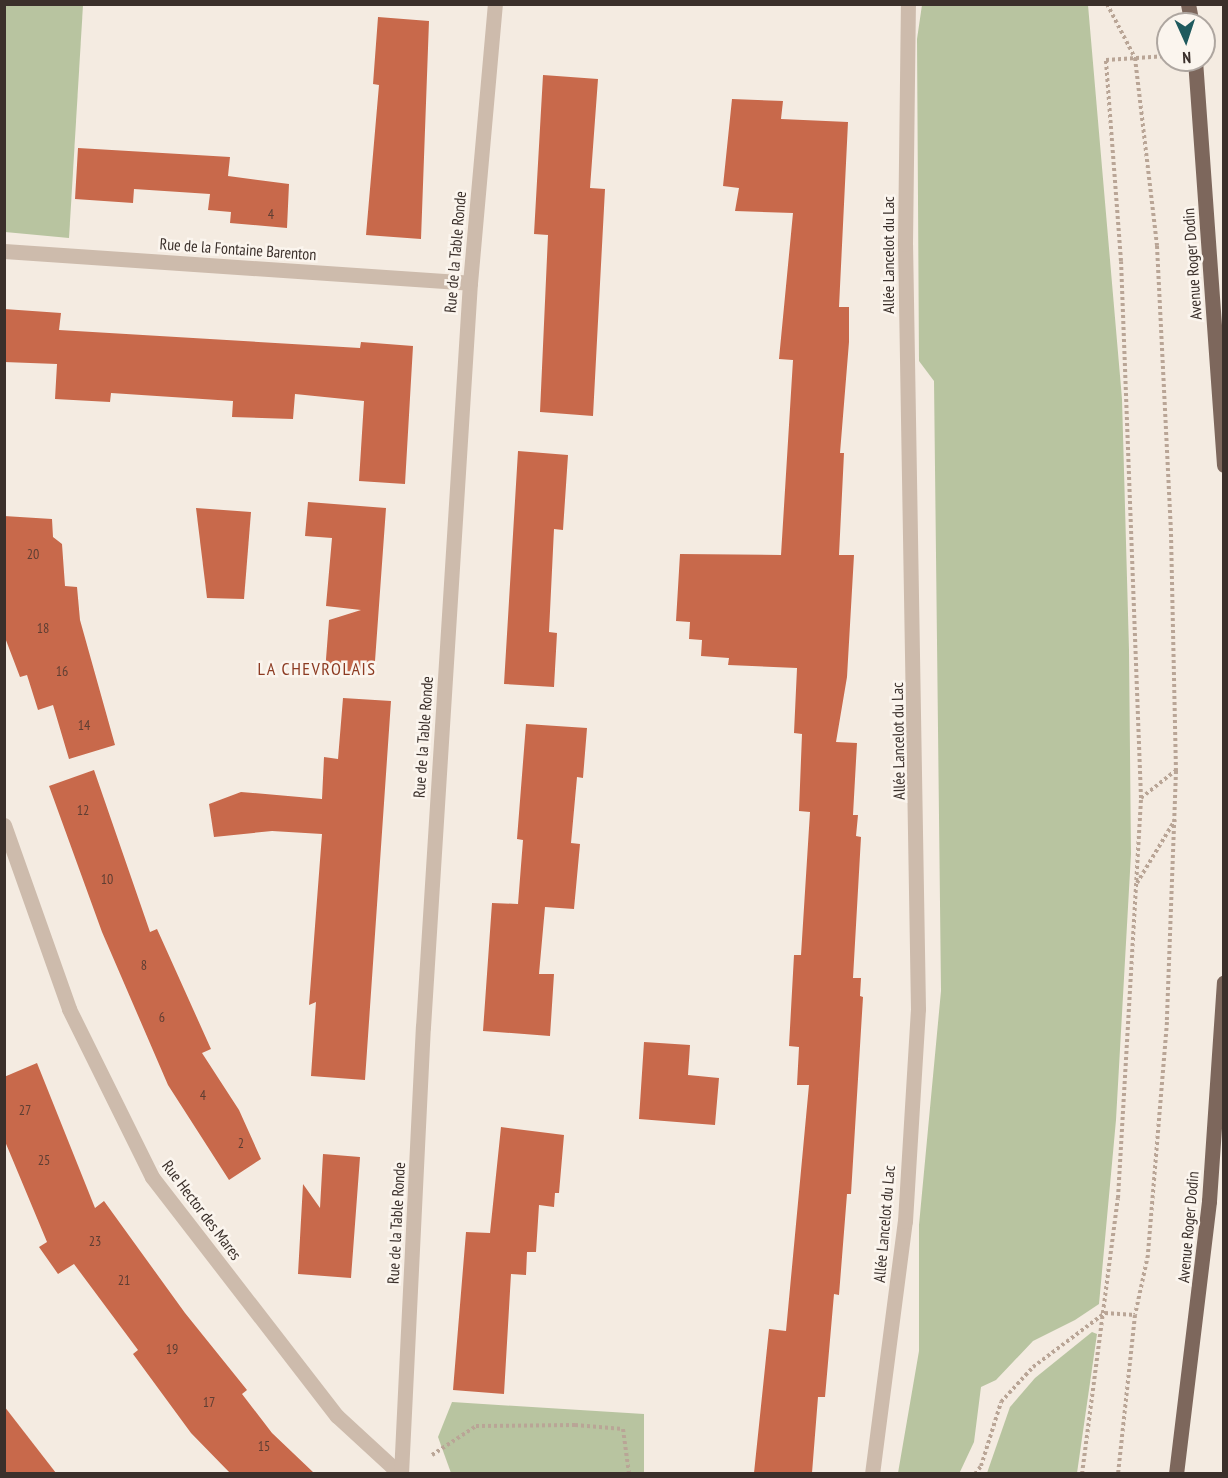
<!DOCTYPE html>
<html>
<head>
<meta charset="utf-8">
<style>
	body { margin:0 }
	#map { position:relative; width:1228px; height:1478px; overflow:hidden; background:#f4ebe1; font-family:"PT Sans Narrow",sans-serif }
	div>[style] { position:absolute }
	.green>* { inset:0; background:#b8c4a0 }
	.building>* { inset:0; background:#c8694b }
	.path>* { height:4px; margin-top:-2px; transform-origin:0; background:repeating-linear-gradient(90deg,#b9a596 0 3px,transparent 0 6px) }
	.minor>* { height:15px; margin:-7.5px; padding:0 7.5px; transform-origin:7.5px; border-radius:7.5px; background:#cdbbac }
	.primary>* { height:15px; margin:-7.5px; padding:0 7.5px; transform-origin:7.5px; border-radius:7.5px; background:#7d675c }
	span { translate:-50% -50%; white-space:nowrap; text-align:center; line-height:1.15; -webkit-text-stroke:5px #fbf5ee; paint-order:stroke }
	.number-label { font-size:14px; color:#5e3e33 }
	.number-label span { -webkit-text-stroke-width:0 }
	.street-label { font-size:16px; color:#3b302b }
	.neighbourhood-label { font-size:18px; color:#8c3b22; letter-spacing:1.5px }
	.frame { position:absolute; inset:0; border:6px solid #3b302b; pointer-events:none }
	.north { position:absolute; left:1156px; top:12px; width:60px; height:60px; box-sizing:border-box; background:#fbf5ee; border:2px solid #aea6a0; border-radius:50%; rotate:177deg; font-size:16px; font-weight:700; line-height:24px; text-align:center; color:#3b302b }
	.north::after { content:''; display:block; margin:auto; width:21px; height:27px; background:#1f5a5e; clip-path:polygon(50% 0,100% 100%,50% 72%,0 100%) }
</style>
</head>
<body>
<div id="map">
	<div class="green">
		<div style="clip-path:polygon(4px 5px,83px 5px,69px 238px,5px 232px)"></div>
		<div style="clip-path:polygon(922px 5px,1088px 5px,1122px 399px,1129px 650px,1131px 854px,1116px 1120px,1099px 1304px,1075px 1320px,1033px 1341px,996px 1380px,981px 1387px,974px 1442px,959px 1474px,898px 1473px,919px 1351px,919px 1225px,941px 991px,934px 381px,919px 361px,917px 39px)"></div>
		<div style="clip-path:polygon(1092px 1332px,1097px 1334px,1077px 1473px,987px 1473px,1010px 1407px,1035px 1378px)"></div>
		<div style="clip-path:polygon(452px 1402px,644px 1414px,644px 1473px,451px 1473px,438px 1437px)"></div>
	</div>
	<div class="building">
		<div style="clip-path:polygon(378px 17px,429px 21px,421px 239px,366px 235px,379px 85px,373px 84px)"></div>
		<div style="clip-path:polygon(543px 75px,598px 79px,590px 188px,605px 189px,593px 416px,540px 412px,548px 235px,534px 234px)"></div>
		<div style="clip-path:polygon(732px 99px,783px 101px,781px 119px,848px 122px,839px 307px,849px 307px,849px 342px,840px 453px,844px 453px,839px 555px,854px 555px,847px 677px,836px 742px,857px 743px,853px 815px,858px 815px,856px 836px,861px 837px,853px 978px,861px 978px,860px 996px,863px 997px,851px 1194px,847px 1194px,839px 1295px,834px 1294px,825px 1397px,818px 1397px,812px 1473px,754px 1473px,769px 1329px,786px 1331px,809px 1085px,797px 1085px,799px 1047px,789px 1046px,794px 955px,801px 955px,810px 812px,799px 811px,802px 734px,794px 733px,797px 668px,728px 665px,729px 658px,701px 656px,702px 640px,689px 639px,690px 622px,676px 621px,680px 554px,781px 555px,793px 360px,779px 359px,793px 213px,735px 211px,739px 188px,723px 186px)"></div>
		<div style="clip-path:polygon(78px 148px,230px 157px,228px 176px,289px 184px,287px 228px,230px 223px,231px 212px,208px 210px,210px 194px,134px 189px,133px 203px,75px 199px)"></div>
		<div style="clip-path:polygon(4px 309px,61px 313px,59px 330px,360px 348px,361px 342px,413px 346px,405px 484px,359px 481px,364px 401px,295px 394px,293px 419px,232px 417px,233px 401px,111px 393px,110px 402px,55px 399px,57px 364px,4px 362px)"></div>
		<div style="clip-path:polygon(518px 451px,568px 455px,563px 530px,554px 529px,549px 632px,557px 633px,554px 687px,504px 684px)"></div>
		<div style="clip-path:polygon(308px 502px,386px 508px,374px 675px,325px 672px,329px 620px,361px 610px,326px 606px,332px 538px,305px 536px)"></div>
		<div style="clip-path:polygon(196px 508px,251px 512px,244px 599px,207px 598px)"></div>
		<div style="clip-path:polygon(4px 516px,52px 519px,53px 537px,62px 544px,65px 586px,77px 587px,80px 620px,115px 745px,69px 759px,53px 705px,38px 710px,27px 675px,20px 677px,4px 635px)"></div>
		<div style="clip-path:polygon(343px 698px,391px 701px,365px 1080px,311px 1076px,316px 1002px,309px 1005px,322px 834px,272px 831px,214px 837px,209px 804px,241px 792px,322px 799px,324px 757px,338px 759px)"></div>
		<div style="clip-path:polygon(526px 724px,587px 728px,583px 778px,577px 777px,571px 843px,580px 844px,574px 909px,545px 907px,539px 974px,554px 974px,550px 1036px,483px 1031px,492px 903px,518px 904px,523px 840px,517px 839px)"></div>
		<div style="clip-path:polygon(94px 770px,150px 932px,157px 929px,211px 1049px,202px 1053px,239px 1110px,261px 1159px,229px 1180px,168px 1085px,102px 932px,49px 786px)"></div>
		<div style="clip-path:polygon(644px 1042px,690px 1045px,688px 1075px,719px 1078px,715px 1125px,639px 1119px)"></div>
		<div style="clip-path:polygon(37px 1063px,95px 1208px,104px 1201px,185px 1313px,247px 1390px,242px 1394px,272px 1433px,314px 1473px,230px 1473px,191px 1433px,133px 1354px,138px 1350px,74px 1264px,58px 1274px,39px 1247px,47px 1242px,4px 1139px,4px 1077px)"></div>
		<div style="clip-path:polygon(501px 1127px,564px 1135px,559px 1193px,555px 1193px,554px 1207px,539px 1205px,536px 1252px,527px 1252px,526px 1275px,511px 1274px,504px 1394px,453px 1390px,466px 1232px,490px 1233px)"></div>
		<div style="clip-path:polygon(323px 1154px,360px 1157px,351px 1278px,298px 1274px,303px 1184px,320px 1208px)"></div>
		<div style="clip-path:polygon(4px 1406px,56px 1473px,4px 1473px)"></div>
	</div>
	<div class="path">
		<div style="left:1107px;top:4px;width:61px;rotate:62.6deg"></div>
		<div style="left:1135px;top:58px;width:189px;rotate:83.3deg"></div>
		<div style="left:1157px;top:246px;width:288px;rotate:87.2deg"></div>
		<div style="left:1171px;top:534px;width:237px;rotate:88.8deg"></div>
		<div style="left:1176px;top:771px;width:251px;rotate:92.1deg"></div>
		<div style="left:1167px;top:1022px;width:234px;rotate:94.7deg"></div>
		<div style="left:1148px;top:1255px;width:61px;rotate:102.2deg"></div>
		<div style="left:1135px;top:1315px;width:160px;rotate:96.1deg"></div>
		<div style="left:1141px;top:798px;width:537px;rotate:-92.13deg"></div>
		<div style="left:1121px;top:261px;width:202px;rotate:-94.3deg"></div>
		<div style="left:1106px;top:60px;width:61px;rotate:-3.8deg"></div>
		<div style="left:1137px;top:883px;width:74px;rotate:-58.9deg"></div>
		<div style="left:432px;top:1455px;width:53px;rotate:-33.4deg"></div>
		<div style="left:476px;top:1426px;width:99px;rotate:-0.6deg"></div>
		<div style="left:575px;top:1425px;width:48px;rotate:4.8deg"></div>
		<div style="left:623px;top:1429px;width:45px;rotate:82.4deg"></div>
		<div style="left:975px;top:1474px;width:10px;rotate:-53deg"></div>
		<div style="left:981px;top:1466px;width:67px;rotate:-72.6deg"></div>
		<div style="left:1001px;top:1402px;width:47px;rotate:-47.6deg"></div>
		<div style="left:1033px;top:1367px;width:90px;rotate:-36.9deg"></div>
		<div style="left:1105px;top:1313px;width:30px;rotate:4deg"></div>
		<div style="left:1082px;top:1474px;width:278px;rotate:-82.6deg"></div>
		<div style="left:1118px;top:1198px;width:401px;rotate:-86.7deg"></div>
		<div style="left:1141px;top:798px;width:43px;rotate:-38.5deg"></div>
	</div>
	<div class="minor">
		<div style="left:4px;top:251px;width:467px;rotate:3.9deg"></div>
		<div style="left:4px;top:825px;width:195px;rotate:70.5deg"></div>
		<div style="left:69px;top:1009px;width:187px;rotate:63.7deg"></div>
		<div style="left:152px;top:1177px;width:302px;rotate:52.3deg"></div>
		<div style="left:337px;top:1416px;width:86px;rotate:42.6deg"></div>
		<div style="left:401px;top:1474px;width:448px;rotate:-87.2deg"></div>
		<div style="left:423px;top:1027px;width:745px;rotate:-86.39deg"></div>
		<div style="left:470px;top:283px;width:280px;rotate:-84.9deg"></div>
		<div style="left:872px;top:1474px;width:255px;rotate:-82.6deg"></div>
		<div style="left:905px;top:1221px;width:212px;rotate:-86.5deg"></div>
		<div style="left:918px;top:1009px;width:765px;rotate:-90.97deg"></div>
		<div style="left:905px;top:244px;width:240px;rotate:-89.3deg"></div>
	</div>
	<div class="primary">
		<div style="left:1188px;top:4px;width:20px;rotate:79deg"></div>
		<div style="left:1195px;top:60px;width:406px;rotate:85.9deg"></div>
		<div style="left:1176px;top:1474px;width:275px;rotate:-83.1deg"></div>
		<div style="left:1209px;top:1201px;width:219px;rotate:-86.1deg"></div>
	</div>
	<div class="number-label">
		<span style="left:271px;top:214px">4</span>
		<span style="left:33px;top:554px">20</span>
		<span style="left:43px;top:628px">18</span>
		<span style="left:62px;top:671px">16</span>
		<span style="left:84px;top:725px">14</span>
		<span style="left:83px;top:810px">12</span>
		<span style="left:107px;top:879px">10</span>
		<span style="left:144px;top:965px">8</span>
		<span style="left:162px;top:1017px">6</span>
		<span style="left:203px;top:1095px">4</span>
		<span style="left:25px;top:1110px">27</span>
		<span style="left:241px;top:1143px">2</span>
		<span style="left:44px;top:1160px">25</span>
		<span style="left:95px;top:1241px">23</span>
		<span style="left:124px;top:1280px">21</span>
		<span style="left:172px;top:1349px">19</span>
		<span style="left:209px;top:1402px">17</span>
		<span style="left:264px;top:1446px">15</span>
	</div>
	<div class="street-label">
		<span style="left:238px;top:249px;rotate:4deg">Rue de la Fontaine Barenton</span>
		<span style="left:455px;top:252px;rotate:-85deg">Rue de la Table Ronde</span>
		<span style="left:888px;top:255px;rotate:-90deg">Allée Lancelot du Lac</span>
		<span style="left:1192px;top:264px;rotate:-94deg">Avenue Roger Dodin</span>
		<span style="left:423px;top:737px;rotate:-86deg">Rue de la Table Ronde</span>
		<span style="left:898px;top:741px;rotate:-91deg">Allée Lancelot du Lac</span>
		<span style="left:202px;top:1210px;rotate:53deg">Rue Hector des Mares</span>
		<span style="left:396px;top:1223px;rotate:-87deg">Rue de la Table Ronde</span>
		<span style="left:884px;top:1224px;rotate:-85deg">Allée Lancelot du Lac</span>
		<span style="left:1188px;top:1227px;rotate:-85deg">Avenue Roger Dodin</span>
	</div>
	<div class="neighbourhood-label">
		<span style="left:317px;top:669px">LA CHEVROLAIS</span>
	</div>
	<div class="frame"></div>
	<div class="north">N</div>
</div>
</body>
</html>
